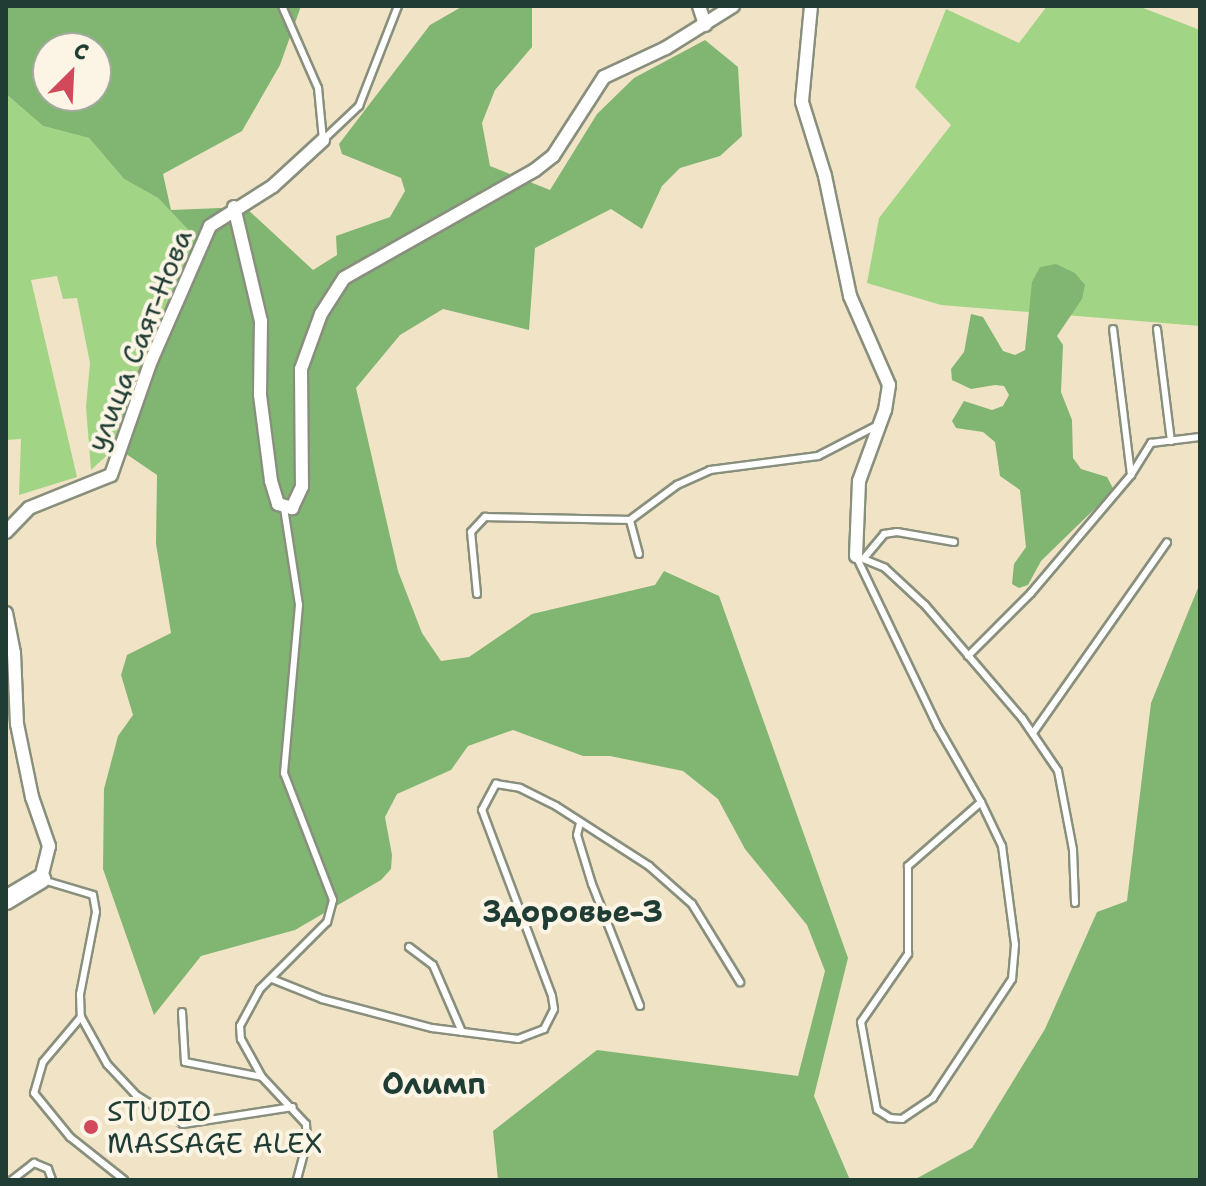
<!DOCTYPE html>
<html>
<head>
<meta charset="utf-8">
<style>
	body { margin:0 }
	#map { position:relative; width:1206px; height:1186px; overflow:hidden; background:#f1e3c6; font-family:"Shantell Sans",sans-serif }
	div>[style] { position:absolute }
	.green>* { inset:0; background:#a1d585 }
	.forest>* { inset:0; background:#80b672 }
	.roads { filter:drop-shadow(2px 0 #88907d) drop-shadow(-2px 0 #88907d) drop-shadow(0 2px #88907d) drop-shadow(0 -2px #88907d) }
	.lane>* { height:6px; margin:-3px; padding:0 3px; transform-origin:3px; border-radius:3px; background:#fff }
	.street>* { height:12px; margin:-6px; padding:0 6px; transform-origin:6px; border-radius:6px; background:#fff }
	.secondary>* { height:18px; margin:-9px; padding:0 9px; transform-origin:9px; border-radius:9px; background:#fff }
	.dots>* { width:22px; height:22px; translate:-50% -50%; box-sizing:border-box; border:4px solid #fcf5e5; border-radius:50% }
	span { translate:-50% -50%; white-space:nowrap; text-align:center; line-height:1.15; -webkit-text-stroke:8px #fcf5e5; paint-order:stroke }
	.street-label { font-size:28px; color:#1f3d34 }
	.poi-label { font-size:28px; color:#1f3d34 }
	.left { translate:0 -50%; text-align:left }
	.neighbourhood-label { font-size:30px; color:#1f3d34; font-weight:700 }
	.frame { position:absolute; inset:0; border:8px solid #1f3d34; pointer-events:none }
	.north { position:absolute; left:32px; top:32px; width:80px; height:80px; box-sizing:border-box; background:#fcf5e5; border:2px solid #a4ab9e; border-radius:50%; rotate:24deg; font-size:22px; font-weight:700; line-height:32px; text-align:center; color:#1f3d34 }
	.north::after { content:''; display:block; margin:auto; width:28px; height:36px; background:#d1495b; clip-path:polygon(50% 0,100% 100%,50% 72%,0 100%) }
</style>
</head>
<body>
<div id="map">
	<div class="green">
		<div style="clip-path:polygon(1047px 6px,1138px 6px,1200px 30px,1200px 326px,941px 305px,867px 283px,879px 218px,951px 125px,915px 87px,946px 9px,1019px 43px)"></div>
		<div style="clip-path:polygon(6px 94px,43px 126px,89px 138px,124px 179px,158px 198px,197px 239px,137px 373px,116px 447px,91px 470px,86px 407px,90px 363px,77px 298px,63px 299px,57px 276px,31px 280px,77px 477px,19px 495px,21px 439px,6px 440px)"></div>
	</div>
	<div class="forest">
		<div style="clip-path:polygon(evenodd,6px 6px,301px 6px,280px 65px,242px 131px,163px 174px,171px 210px,245px 207px,313px 270px,337px 255px,336px 236px,390px 217px,405px 191px,401px 178px,342px 154px,339px 144px,430px 25px,463px 6px,532px 6px,532px 47px,495px 90px,482px 123px,490px 166px,550px 190px,597px 114px,634px 78px,705px 40px,738px 67px,742px 136px,720px 156px,680px 168px,662px 186px,642px 229px,611px 209px,535px 248px,529px 330px,443px 309px,400px 335px,356px 388px,398px 571px,422px 633px,441px 661px,469px 657px,532px 614px,655px 585px,664px 571px,719px 596px,848px 958px,814px 1096px,850px 1180px,498px 1180px,493px 1131px,597px 1050px,798px 1076px,825px 971px,807px 925px,745px 849px,718px 799px,683px 771px,610px 756px,583px 756px,513px 730px,468px 746px,451px 770px,397px 794px,385px 817px,392px 855px,391px 869px,381px 880px,295px 930px,201px 956px,154px 1015px,103px 869px,104px 789px,118px 736px,133px 715px,121px 675px,127px 655px,171px 633px,156px 544px,157px 475px,116px 447px,137px 373px,197px 239px,158px 198px,124px 179px,89px 138px,43px 126px,6px 94px,6px 6px,48px 48px,96px 48px,96px 96px,48px 96px,48px 48px)"></div>
		<div style="clip-path:polygon(1056px 264px,1075px 273px,1085px 285px,1082px 299px,1057px 336px,1063px 345px,1061px 392px,1072px 420px,1073px 458px,1081px 469px,1107px 477px,1114px 490px,1041px 561px,1028px 585px,1019px 588px,1012px 584px,1014px 564px,1026px 547px,1020px 490px,1000px 476px,995px 442px,983px 432px,956px 428px,952px 421px,964px 401px,992px 410px,1003px 406px,1009px 395px,1004px 386px,995px 385px,971px 389px,952px 380px,951px 369px,964px 352px,971px 314px,983px 317px,1003px 351px,1015px 355px,1025px 350px,1032px 282px,1040px 267px)"></div>
		<div style="clip-path:polygon(1200px 583px,1200px 1180px,914px 1180px,972px 1148px,1045px 1029px,1097px 912px,1127px 901px,1151px 703px)"></div>
	</div>
	<div class="roads">
		<div class="lane">
			<div style="left:282px;top:6px;width:90px;rotate:66.3deg"></div>
			<div style="left:318px;top:88px;width:52px;rotate:84.5deg"></div>
			<div style="left:323px;top:140px;width:50px;rotate:-43.4deg"></div>
			<div style="left:359px;top:106px;width:107px;rotate:-68.7deg"></div>
			<div style="left:1157px;top:329px;width:113px;rotate:82.9deg"></div>
			<div style="left:1131px;top:475px;width:38px;rotate:-58deg"></div>
			<div style="left:1151px;top:443px;width:49px;rotate:-7deg"></div>
			<div style="left:284px;top:508px;width:98px;rotate:81.2deg"></div>
			<div style="left:299px;top:605px;width:169px;rotate:95.1deg"></div>
			<div style="left:284px;top:773px;width:136px;rotate:68.9deg"></div>
			<div style="left:333px;top:900px;width:23px;rotate:105deg"></div>
			<div style="left:327px;top:922px;width:95px;rotate:135deg"></div>
			<div style="left:260px;top:989px;width:42px;rotate:118.4deg"></div>
			<div style="left:240px;top:1026px;width:13px;rotate:86deg"></div>
			<div style="left:241px;top:1039px;width:43px;rotate:61.1deg"></div>
			<div style="left:262px;top:1077px;width:64px;rotate:46.9deg"></div>
			<div style="left:306px;top:1124px;width:18px;rotate:87deg"></div>
			<div style="left:307px;top:1142px;width:39px;rotate:105deg"></div>
			<div style="left:639px;top:554px;width:35px;rotate:-105deg"></div>
			<div style="left:630px;top:520px;width:59px;rotate:-36.7deg"></div>
			<div style="left:677px;top:485px;width:36px;rotate:-24deg"></div>
			<div style="left:710px;top:470px;width:109px;rotate:-7.4deg"></div>
			<div style="left:818px;top:456px;width:65px;rotate:-27.3deg"></div>
			<div style="left:856px;top:556px;width:190px;rotate:64.4deg"></div>
			<div style="left:938px;top:727px;width:86px;rotate:60.2deg"></div>
			<div style="left:981px;top:802px;width:49px;rotate:64.5deg"></div>
			<div style="left:1002px;top:846px;width:100px;rotate:82.5deg"></div>
			<div style="left:1015px;top:945px;width:34px;rotate:95deg"></div>
			<div style="left:1012px;top:979px;width:143px;rotate:123.6deg"></div>
			<div style="left:933px;top:1098px;width:37px;rotate:146deg"></div>
			<div style="left:902px;top:1119px;width:12px;rotate:-175deg"></div>
			<div style="left:890px;top:1118px;width:15px;rotate:-148deg"></div>
			<div style="left:877px;top:1110px;width:89px;rotate:-100.3deg"></div>
			<div style="left:861px;top:1022px;width:83px;rotate:-55.3deg"></div>
			<div style="left:908px;top:954px;width:88px;rotate:-90deg"></div>
			<div style="left:908px;top:866px;width:97px;rotate:-41.2deg"></div>
			<div style="left:856px;top:556px;width:31px;rotate:22deg"></div>
			<div style="left:885px;top:568px;width:54px;rotate:42.8deg"></div>
			<div style="left:925px;top:605px;width:149px;rotate:49.4deg"></div>
			<div style="left:1022px;top:718px;width:64px;rotate:55.8deg"></div>
			<div style="left:1058px;top:771px;width:80px;rotate:79.2deg"></div>
			<div style="left:1073px;top:850px;width:53px;rotate:87.8deg"></div>
			<div style="left:865px;top:557px;width:30px;rotate:-50deg"></div>
			<div style="left:884px;top:534px;width:13px;rotate:-9deg"></div>
			<div style="left:897px;top:532px;width:58px;rotate:10deg"></div>
			<div style="left:477px;top:594px;width:62px;rotate:-95.5deg"></div>
			<div style="left:471px;top:532px;width:21px;rotate:-47deg"></div>
			<div style="left:485px;top:517px;width:145px;rotate:1.2deg"></div>
			<div style="left:968px;top:656px;width:89px;rotate:-45deg"></div>
			<div style="left:1031px;top:593px;width:155px;rotate:-49.7deg"></div>
			<div style="left:1131px;top:475px;width:147px;rotate:-97deg"></div>
			<div style="left:1033px;top:733px;width:233px;rotate:-54.9deg"></div>
			<div style="left:580px;top:823px;width:12px;rotate:104deg"></div>
			<div style="left:577px;top:835px;width:51px;rotate:73deg"></div>
			<div style="left:592px;top:884px;width:131px;rotate:68.5deg"></div>
			<div style="left:43px;top:880px;width:52px;rotate:16.7deg"></div>
			<div style="left:93px;top:895px;width:17px;rotate:80deg"></div>
			<div style="left:96px;top:912px;width:84px;rotate:101deg"></div>
			<div style="left:80px;top:994px;width:23px;rotate:88deg"></div>
			<div style="left:81px;top:1017px;width:54px;rotate:61deg"></div>
			<div style="left:107px;top:1064px;width:42px;rotate:46.9deg"></div>
			<div style="left:136px;top:1095px;width:55px;rotate:31.7deg"></div>
			<div style="left:183px;top:1124px;width:111px;rotate:-8.8deg"></div>
			<div style="left:409px;top:947px;width:30px;rotate:37deg"></div>
			<div style="left:433px;top:965px;width:73px;rotate:66.6deg"></div>
			<div style="left:272px;top:979px;width:54px;rotate:21.8deg"></div>
			<div style="left:322px;top:999px;width:114px;rotate:14.8deg"></div>
			<div style="left:432px;top:1028px;width:87px;rotate:7.3deg"></div>
			<div style="left:518px;top:1039px;width:28px;rotate:-21deg"></div>
			<div style="left:544px;top:1029px;width:22px;rotate:-63deg"></div>
			<div style="left:554px;top:1009px;width:13px;rotate:-99deg"></div>
			<div style="left:552px;top:996px;width:199px;rotate:-110.6deg"></div>
			<div style="left:482px;top:810px;width:30px;rotate:-62deg"></div>
			<div style="left:496px;top:784px;width:24px;rotate:9deg"></div>
			<div style="left:520px;top:788px;width:40px;rotate:26.6deg"></div>
			<div style="left:556px;top:806px;width:111px;rotate:32.8deg"></div>
			<div style="left:649px;top:866px;width:57px;rotate:41.5deg"></div>
			<div style="left:692px;top:904px;width:92px;rotate:58.4deg"></div>
			<div style="left:182px;top:1012px;width:50px;rotate:86.6deg"></div>
			<div style="left:185px;top:1062px;width:78px;rotate:11deg"></div>
			<div style="left:81px;top:1017px;width:59px;rotate:130.2deg"></div>
			<div style="left:43px;top:1062px;width:32px;rotate:106deg"></div>
			<div style="left:34px;top:1093px;width:57px;rotate:50.7deg"></div>
			<div style="left:70px;top:1137px;width:69px;rotate:38.5deg"></div>
			<div style="left:12px;top:1180px;width:28px;rotate:-38deg"></div>
			<div style="left:34px;top:1163px;width:15px;rotate:23deg"></div>
			<div style="left:48px;top:1169px;width:12px;rotate:70deg"></div>
		</div>
		<div class="street">
			<div style="left:699px;top:6px;width:20px;rotate:72deg"></div>
			<div style="left:811px;top:6px;width:96px;rotate:95.4deg"></div>
			<div style="left:802px;top:102px;width:77px;rotate:72.7deg"></div>
			<div style="left:825px;top:176px;width:123px;rotate:78.2deg"></div>
			<div style="left:850px;top:296px;width:97px;rotate:66.3deg"></div>
			<div style="left:889px;top:385px;width:25px;rotate:99deg"></div>
			<div style="left:885px;top:410px;width:76px;rotate:110.1deg"></div>
			<div style="left:859px;top:481px;width:75px;rotate:92.3deg"></div>
			<div style="left:234px;top:207px;width:117px;rotate:76.7deg"></div>
			<div style="left:261px;top:321px;width:74px;rotate:90.8deg"></div>
			<div style="left:260px;top:395px;width:87px;rotate:82.7deg"></div>
			<div style="left:271px;top:481px;width:24px;rotate:73deg"></div>
			<div style="left:278px;top:504px;width:15px;rotate:16deg"></div>
			<div style="left:292px;top:508px;width:23px;rotate:-65deg"></div>
			<div style="left:302px;top:487px;width:118px;rotate:-90.5deg"></div>
			<div style="left:301px;top:369px;width:59px;rotate:-70deg"></div>
			<div style="left:321px;top:314px;width:43px;rotate:-57.4deg"></div>
			<div style="left:344px;top:278px;width:219px;rotate:-29.5deg"></div>
			<div style="left:535px;top:170px;width:23px;rotate:-38deg"></div>
			<div style="left:553px;top:156px;width:94px;rotate:-57.2deg"></div>
			<div style="left:604px;top:77px;width:68px;rotate:-25.1deg"></div>
			<div style="left:666px;top:48px;width:79px;rotate:-32.1deg"></div>
			<div style="left:6px;top:532px;width:33px;rotate:-46deg"></div>
			<div style="left:29px;top:508px;width:88px;rotate:-21.9deg"></div>
			<div style="left:111px;top:475px;width:121px;rotate:-70.7deg"></div>
			<div style="left:151px;top:361px;width:147px;rotate:-66.4deg"></div>
			<div style="left:210px;top:226px;width:75px;rotate:-32.4deg"></div>
			<div style="left:273px;top:186px;width:68px;rotate:-42.6deg"></div>
			<div style="left:6px;top:613px;width:41px;rotate:78.7deg"></div>
			<div style="left:14px;top:653px;width:71px;rotate:87.6deg"></div>
			<div style="left:17px;top:724px;width:75px;rotate:78.4deg"></div>
			<div style="left:32px;top:797px;width:52px;rotate:70.9deg"></div>
			<div style="left:49px;top:846px;width:34px;rotate:104deg"></div>
		</div>
		<div class="secondary">
			<div style="left:6px;top:900px;width:41px;rotate:-31deg"></div>
		</div>
	</div>
	<div class="dots">
		<div style="left:91px;top:1127px;background:#d1495b"></div>
	</div>
	<div class="street-label">
		<span style="left:139px;top:340px;rotate:-68deg">улица Саят-Нова</span>
	</div>
	<div class="poi-label">
		<span class="left" style="left:107px;top:1127px">STUDIO<br>MASSAGE ALEX</span>
	</div>
	<div class="neighbourhood-label">
		<span style="left:573px;top:912px">Здоровье-3</span>
		<span style="left:434px;top:1084px">Олимп</span>
	</div>
	<div class="frame"></div>
	<div class="north">С</div>
</div>
</body>
</html>
